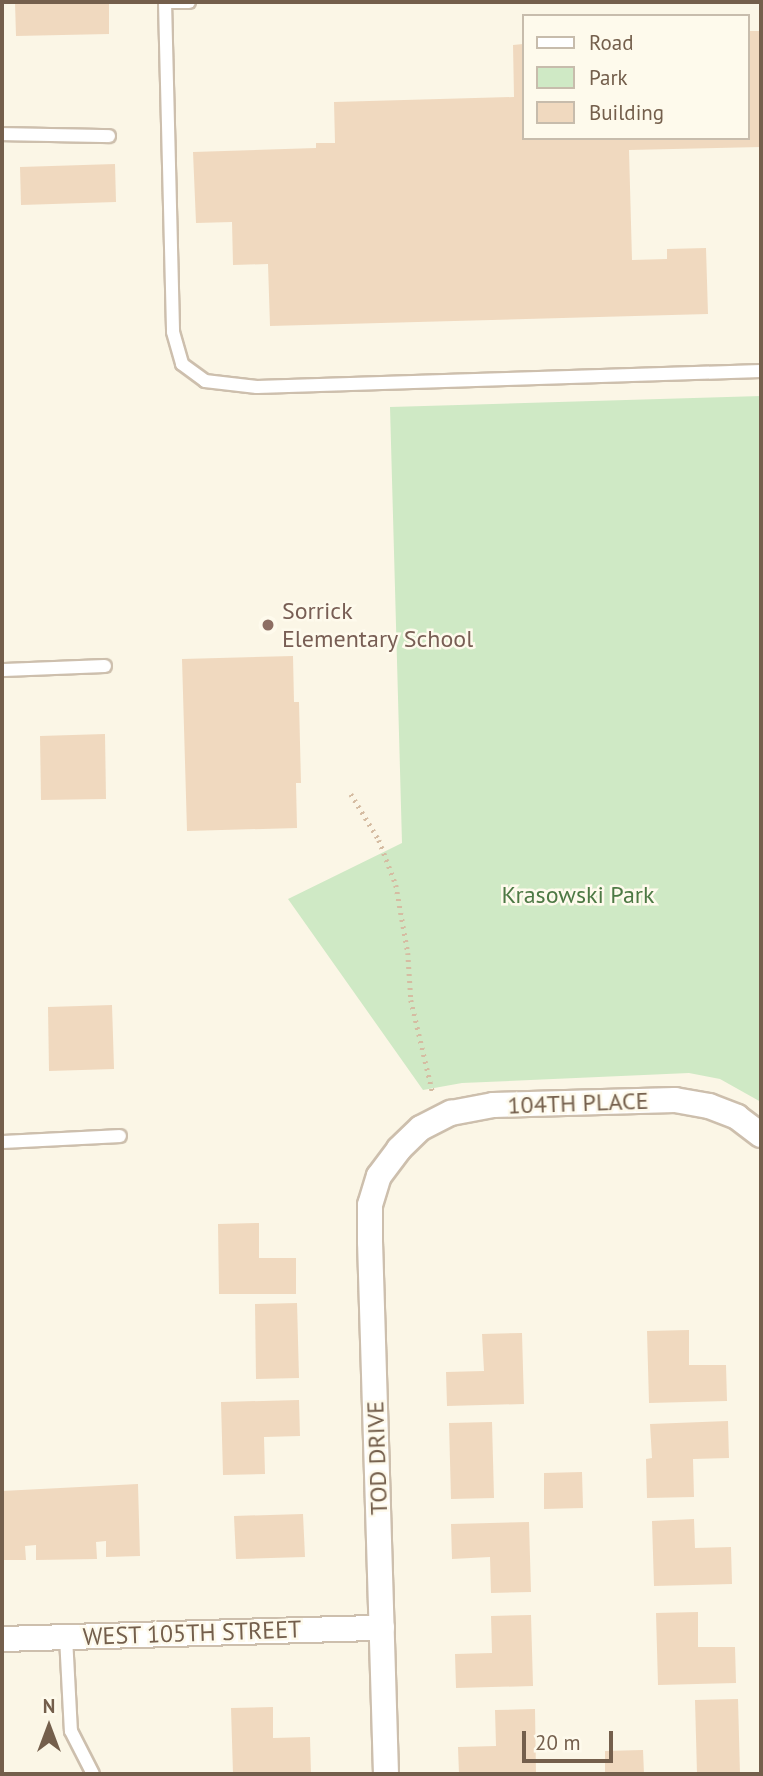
<!DOCTYPE html>
<html>
<head>
<meta charset="utf-8">
<style>
	body { margin:0 }
	#map { position:relative; width:763px; height:1776px; overflow:hidden; background:#fbf6e6; font-family:"PT Sans",sans-serif }
	div>[style] { position:absolute }
	.green>* { inset:0; background:#cfe9c5 }
	.building>* { inset:0; background:#f0d9bf }
	.path>* { height:4.5px; margin-top:-2.25px; transform-origin:0; background:repeating-linear-gradient(90deg,#d5bca2 0 2px,transparent 0 7px) }
	.roads { filter:drop-shadow(2px 0 #cdbfad) drop-shadow(-2px 0 #cdbfad) drop-shadow(0 2px #cdbfad) drop-shadow(0 -2px #cdbfad) }
	.lane>* { height:12px; margin:-6px; padding:0 6px; transform-origin:6px; border-radius:6px; background:#fff }
	.street>* { height:24px; margin:-12px; padding:0 12px; transform-origin:12px; border-radius:12px; background:#fff }
	.dots>* { width:19px; height:19px; translate:-50% -50%; box-sizing:border-box; border:4px solid #fefaec; border-radius:50% }
	span { translate:-50% -50%; white-space:nowrap; text-align:center; line-height:1.15; -webkit-text-stroke:5px #fefaec; paint-order:stroke }
	.education-label { font-size:24px; color:#785e54 }
	.left { translate:0 -50%; text-align:left }
	.park-label { font-size:24px; color:#4d7944 }
	.street-label { font-size:24px; color:#745f4c }
	.frame { position:absolute; inset:0; border:4px solid #745f4c; pointer-events:none }
	.legend { position:absolute; left:522px; top:14px; width:228px; height:126px; box-sizing:border-box; background:#fefaec; border:2px solid #c7bcac; margin:0; padding:9px 12px; list-style:none; font-size:21px; color:#745f4c }
	.legend li { display:flex; align-items:center; gap:14px; height:35px }
	.legend b { width:35px; border:2px solid #c7bcac }
	.north { position:absolute; left:14px; top:1692px; width:70px; height:70px; -webkit-text-stroke:5px #fefaec; paint-order:stroke; rotate:0deg; font-size:19px; font-weight:700; line-height:28px; text-align:center; color:#745f4c }
	.north::after { content:''; display:block; margin:auto; width:24px; height:32px; background:#745f4c; clip-path:polygon(50% 0,100% 100%,50% 72%,0 100%) }
	.scale { position:absolute; left:522px; top:1731px; width:91px; height:32px; box-sizing:border-box; border:4px solid #745f4c; border-top:0; padding-left:9px; font-size:21px; line-height:24px; white-space:nowrap; color:#745f4c; -webkit-text-stroke:5px #fefaec; paint-order:stroke }
</style>
</head>
<body>
<div id="map">
	<div class="green">
		<div style="clip-path:polygon(761px 396px,761px 1102px,720px 1079px,689px 1073px,462px 1083px,423px 1090px,288px 899px,402px 843px,390px 407px)"></div>
	</div>
	<div class="building">
		<div style="clip-path:polygon(15px 2px,109px 2px,109px 34px,16px 36px)"></div>
		<div style="clip-path:polygon(747px 31px,761px 31px,761px 147px,629px 150px,632px 260px,667px 259px,667px 249px,706px 248px,708px 314px,270px 326px,268px 264px,233px 265px,232px 222px,196px 223px,193px 152px,316px 148px,316px 143px,335px 143px,334px 102px,514px 97px,513px 45px,523px 44px,523px 138px,747px 138px)"></div>
		<div style="clip-path:polygon(115px 164px,116px 202px,21px 205px,20px 167px)"></div>
		<div style="clip-path:polygon(293px 656px,294px 702px,299px 702px,301px 783px,296px 783px,297px 828px,187px 831px,182px 659px)"></div>
		<div style="clip-path:polygon(105px 734px,106px 799px,41px 800px,40px 736px)"></div>
		<div style="clip-path:polygon(112px 1005px,114px 1069px,49px 1071px,48px 1007px)"></div>
		<div style="clip-path:polygon(259px 1223px,259px 1258px,296px 1258px,296px 1294px,219px 1294px,218px 1224px)"></div>
		<div style="clip-path:polygon(297px 1303px,299px 1378px,256px 1379px,255px 1304px)"></div>
		<div style="clip-path:polygon(689px 1330px,689px 1365px,726px 1365px,727px 1401px,649px 1403px,647px 1331px)"></div>
		<div style="clip-path:polygon(522px 1333px,524px 1404px,447px 1406px,446px 1372px,484px 1371px,482px 1334px)"></div>
		<div style="clip-path:polygon(299px 1400px,300px 1436px,264px 1437px,265px 1474px,223px 1475px,221px 1402px)"></div>
		<div style="clip-path:polygon(728px 1421px,729px 1458px,693px 1459px,694px 1497px,647px 1498px,646px 1459px,652px 1458px,650px 1424px)"></div>
		<div style="clip-path:polygon(492px 1422px,494px 1498px,451px 1499px,449px 1423px)"></div>
		<div style="clip-path:polygon(582px 1472px,583px 1508px,544px 1509px,544px 1473px)"></div>
		<div style="clip-path:polygon(138px 1484px,140px 1556px,106px 1557px,106px 1541px,96px 1542px,97px 1559px,36px 1560px,36px 1545px,25px 1546px,26px 1560px,2px 1560px,2px 1491px)"></div>
		<div style="clip-path:polygon(303px 1514px,305px 1557px,236px 1559px,234px 1516px)"></div>
		<div style="clip-path:polygon(694px 1519px,695px 1548px,731px 1547px,732px 1584px,654px 1586px,652px 1521px)"></div>
		<div style="clip-path:polygon(529px 1522px,531px 1592px,491px 1593px,490px 1557px,452px 1559px,451px 1524px)"></div>
		<div style="clip-path:polygon(698px 1612px,698px 1647px,735px 1647px,736px 1683px,658px 1685px,656px 1613px)"></div>
		<div style="clip-path:polygon(531px 1615px,533px 1686px,456px 1688px,455px 1654px,492px 1653px,491px 1616px)"></div>
		<div style="clip-path:polygon(738px 1699px,740px 1774px,697px 1774px,695px 1700px)"></div>
		<div style="clip-path:polygon(273px 1707px,273px 1738px,310px 1737px,311px 1774px,233px 1774px,231px 1708px)"></div>
		<div style="clip-path:polygon(535px 1709px,536px 1774px,459px 1774px,458px 1747px,496px 1746px,495px 1710px)"></div>
		<div style="clip-path:polygon(643px 1750px,644px 1774px,605px 1774px,605px 1751px)"></div>
	</div>
	<div class="path">
		<div style="left:351px;top:794px;width:54px;rotate:58.7deg"></div>
		<div style="left:379px;top:840px;width:48px;rotate:69.3deg"></div>
		<div style="left:396px;top:885px;width:69px;rotate:80deg"></div>
		<div style="left:408px;top:953px;width:47px;rotate:86.3deg"></div>
		<div style="left:411px;top:1000px;width:97px;rotate:76.8deg"></div>
	</div>
	<div class="roads">
		<div class="lane">
			<div style="left:165px;top:2px;width:330px;rotate:88.6deg"></div>
			<div style="left:173px;top:332px;width:33px;rotate:74deg"></div>
			<div style="left:182px;top:364px;width:29px;rotate:36deg"></div>
			<div style="left:205px;top:381px;width:52px;rotate:6.6deg"></div>
			<div style="left:257px;top:387px;width:504px;rotate:-1.82deg"></div>
			<div style="left:165px;top:2px;width:24px"></div>
			<div style="left:2px;top:134px;width:107px;rotate:1.1deg"></div>
			<div style="left:2px;top:670px;width:103px;rotate:-2.2deg"></div>
			<div style="left:2px;top:1142px;width:118px;rotate:-2.9deg"></div>
			<div style="left:66px;top:1637px;width:94px;rotate:87deg"></div>
			<div style="left:71px;top:1731px;width:48px;rotate:62.9deg"></div>
		</div>
		<div class="street">
			<div style="left:2px;top:1639px;width:380px;rotate:-1.7deg"></div>
			<div style="left:386px;top:1774px;width:532px;rotate:-91.72deg"></div>
			<div style="left:370px;top:1242px;width:37px;rotate:-90deg"></div>
			<div style="left:370px;top:1205px;width:30px;rotate:-73deg"></div>
			<div style="left:379px;top:1176px;width:34px;rotate:-53deg"></div>
			<div style="left:399px;top:1149px;width:30px;rotate:-44deg"></div>
			<div style="left:421px;top:1128px;width:34px;rotate:-27deg"></div>
			<div style="left:451px;top:1113px;width:43px;rotate:-10.8deg"></div>
			<div style="left:493px;top:1105px;width:182px;rotate:-1.6deg"></div>
			<div style="left:675px;top:1100px;width:35px;rotate:10deg"></div>
			<div style="left:709px;top:1106px;width:30px;rotate:21deg"></div>
			<div style="left:737px;top:1117px;width:30px;rotate:37deg"></div>
		</div>
	</div>
	<div class="dots">
		<div style="left:268px;top:625px;background:#8d6e63"></div>
	</div>
	<div class="education-label">
		<span class="left" style="left:282px;top:625px">Sorrick<br>Elementary School</span>
	</div>
	<div class="park-label">
		<span style="left:578px;top:895px">Krasowski Park</span>
	</div>
	<div class="street-label">
		<span style="left:578px;top:1103px;rotate:-2deg">104TH PLACE</span>
		<span style="left:377px;top:1458px;rotate:-92deg">TOD DRIVE</span>
		<span style="left:192px;top:1633px;rotate:-2deg">WEST 105TH STREET</span>
	</div>
	<div class="frame"></div>
	<ul class="legend">
	<li><b style="height:9px;background:#fff"></b>Road</li>
	<li><b style="height:19px;background:#cfe9c5"></b>Park</li>
	<li><b style="height:19px;background:#f0d9bf"></b>Building</li>
	</ul>
	<div class="north">N</div>
	<div class="scale">20 m</div>
</div>
</body>
</html>
